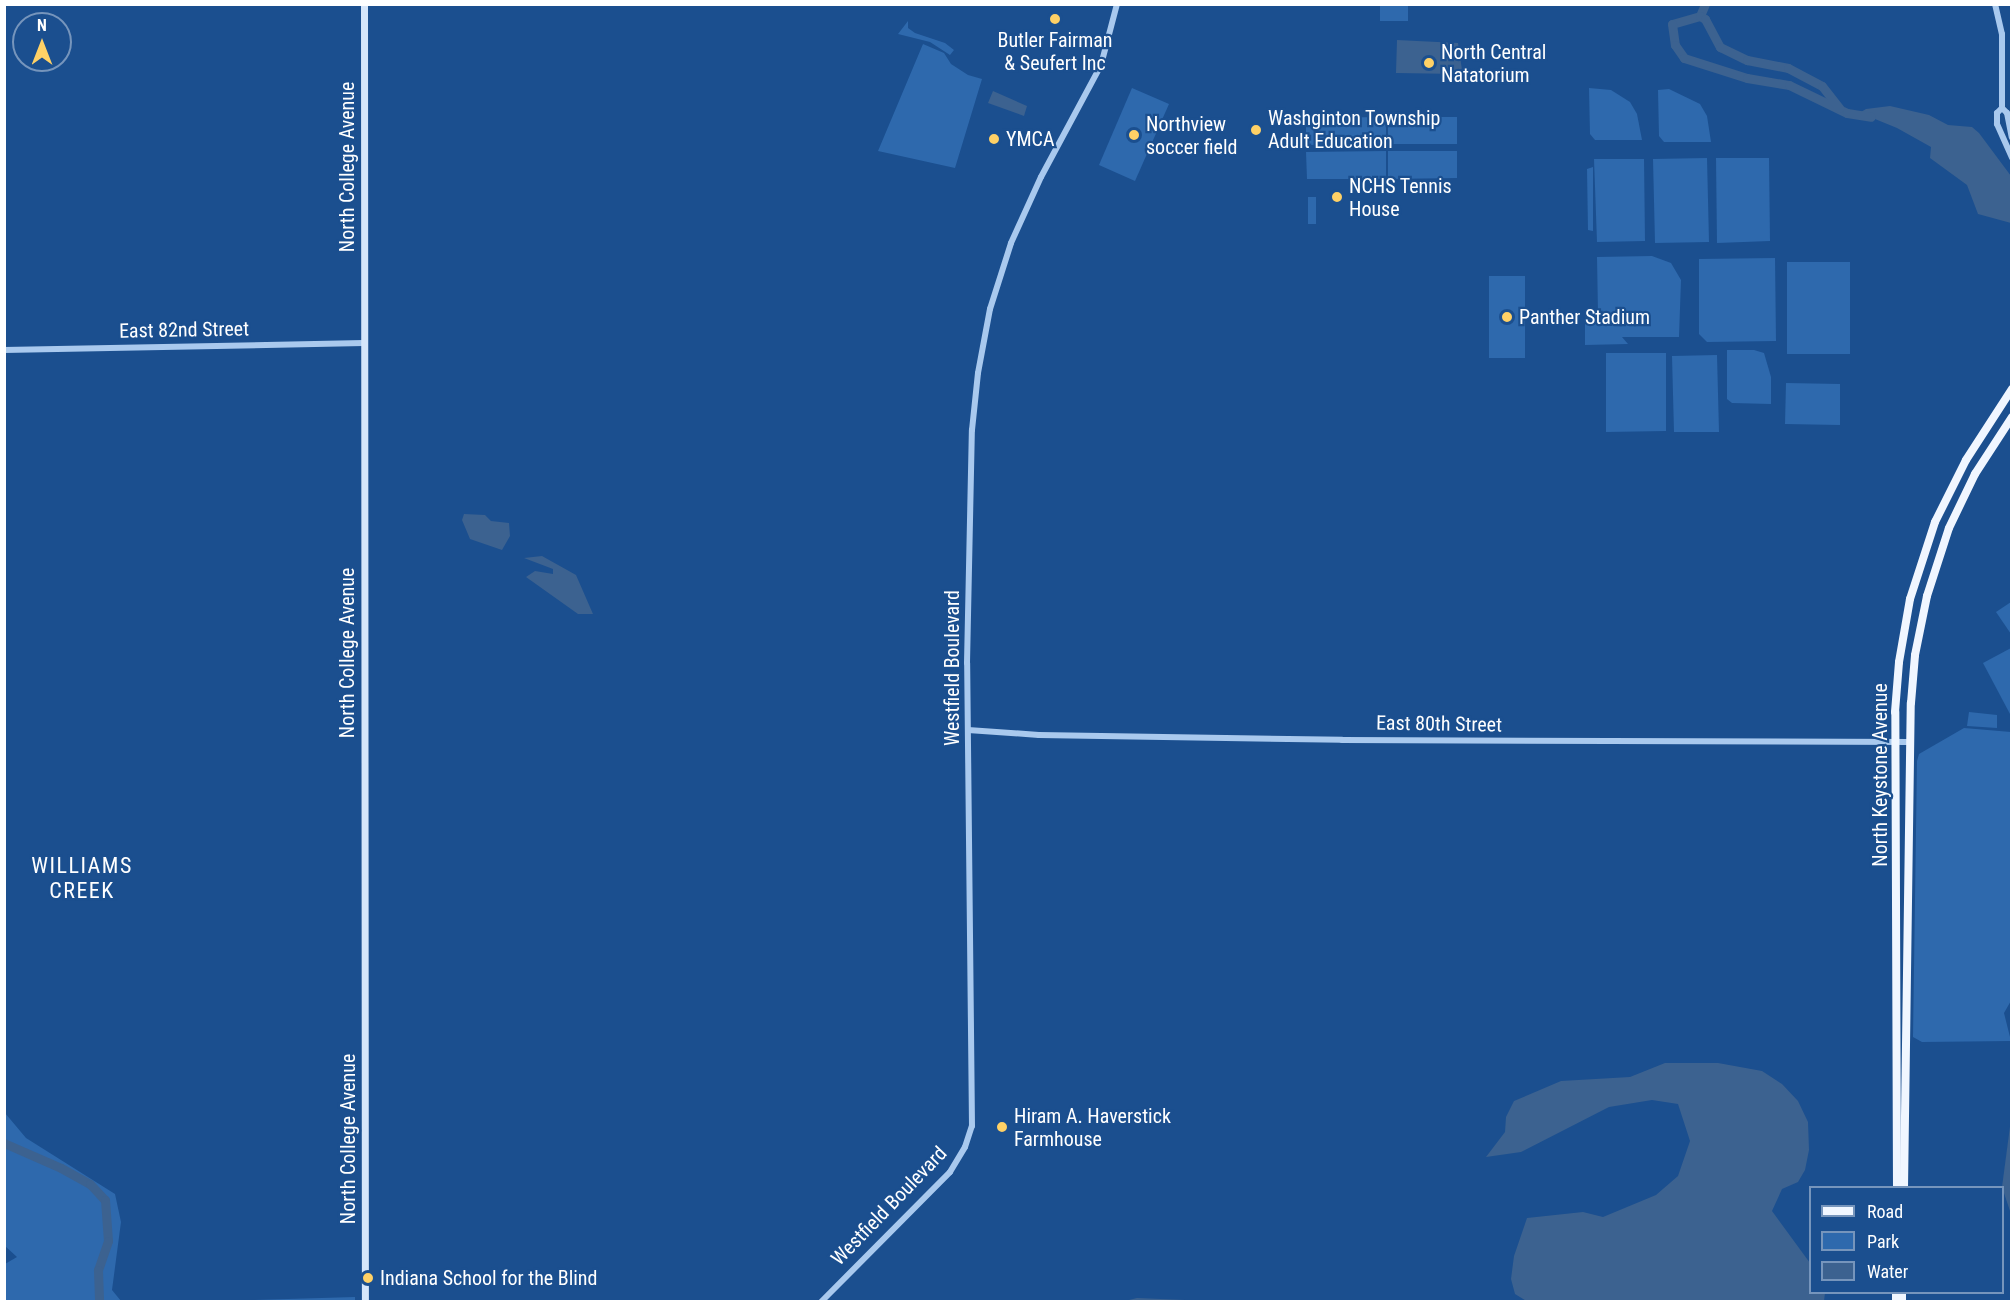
<!DOCTYPE html>
<html>
<head>
<meta charset="utf-8">
<style>
	body { margin:0 }
	#map { position:relative; width:2016px; height:1306px; overflow:hidden; background:#1b4f8f; font-family:"Roboto Condensed",sans-serif }
	div>[style] { position:absolute }
	.green>* { inset:0; background:#2e69ad }
	.water>* { inset:0; background:#3c6290 }
	.river>* { height:9px; margin:-4.5px; padding:0 4.5px; transform-origin:4.5px; border-radius:4.5px; background:#3c6290 }
	.tertiary>* { height:6px; margin:-3px; padding:0 3px; transform-origin:3px; border-radius:3px; background:#a9c9ee }
	.secondary>* { height:7px; margin:-3.5px; padding:0 3.5px; transform-origin:3.5px; border-radius:3.5px; background:#d6e6fa }
	.primary>* { height:8px; margin:-4px; padding:0 4px; transform-origin:4px; border-radius:4px; background:#f0f6ff }
	.dots>* { width:16px; height:16px; translate:-50% -50%; box-sizing:border-box; border:3px solid #1b4f8f; border-radius:50% }
	span { translate:-50% -50%; white-space:nowrap; text-align:center; line-height:1.15; -webkit-text-stroke:4.5px #1b4f8f; paint-order:stroke }
	.poi-label { font-size:20px; color:#fff }
	.left { translate:0 -50%; text-align:left }
	.street-label { font-size:20px; color:#fff }
	.quarter-label { font-size:22px; color:#fff; letter-spacing:1.5px }
	.frame { position:absolute; inset:0; border:6px solid #fff; pointer-events:none }
	.legend { position:absolute; left:1809px; top:1186px; width:195px; height:108px; box-sizing:border-box; background:#1b4f8f; border:2px solid #7695bc; margin:0; padding:8px 10px; list-style:none; font-size:18px; color:#fff }
	.legend li { display:flex; align-items:center; gap:12px; height:30px }
	.legend b { width:30px; border:2px solid #7695bc }
	.north { position:absolute; left:12px; top:12px; width:60px; height:60px; box-sizing:border-box; background:#1b4f8f; border:2px solid #7695bc; border-radius:50%; rotate:0deg; font-size:16px; font-weight:700; line-height:24px; text-align:center; color:#fff }
	.north::after { content:''; display:block; margin:auto; width:21px; height:27px; background:#ffd166; clip-path:polygon(50% 0,100% 100%,50% 72%,0 100%) }
</style>
</head>
<body>
<div id="map">
	<div class="green">
		<div style="clip-path:polygon(1380px 5px,1408px 5px,1408px 21px,1380px 21px)"></div>
		<div style="clip-path:polygon(908px 21px,908px 28px,915px 33px,945px 43px,954px 50px,950px 55px,930px 42px,898px 34px)"></div>
		<div style="clip-path:polygon(923px 44px,944px 53px,951px 64px,968px 75px,982px 79px,955px 168px,878px 151px)"></div>
		<div style="clip-path:polygon(1132px 88px,1169px 104px,1135px 181px,1099px 165px)"></div>
		<div style="clip-path:polygon(1589px 88px,1611px 90px,1630px 102px,1637px 114px,1642px 140px,1595px 140px,1590px 134px)"></div>
		<div style="clip-path:polygon(1669px 89px,1700px 104px,1707px 116px,1711px 142px,1664px 142px,1659px 136px,1658px 90px)"></div>
		<div style="clip-path:polygon(1386px 117px,1386px 144px,1306px 145px,1306px 118px)"></div>
		<div style="clip-path:polygon(1388px 117px,1457px 117px,1457px 144px,1388px 144px)"></div>
		<div style="clip-path:polygon(1386px 151px,1386px 179px,1307px 179px,1306px 152px)"></div>
		<div style="clip-path:polygon(1388px 151px,1457px 151px,1457px 178px,1388px 179px)"></div>
		<div style="clip-path:polygon(1707px 158px,1709px 242px,1655px 243px,1653px 159px)"></div>
		<div style="clip-path:polygon(1716px 158px,1769px 158px,1770px 241px,1717px 243px)"></div>
		<div style="clip-path:polygon(1594px 159px,1644px 159px,1645px 241px,1597px 242px)"></div>
		<div style="clip-path:polygon(1593px 167px,1593px 231px,1588px 230px,1587px 169px)"></div>
		<div style="clip-path:polygon(1308px 197px,1316px 197px,1316px 224px,1308px 224px)"></div>
		<div style="clip-path:polygon(1652px 256px,1671px 263px,1681px 280px,1679px 337px,1622px 337px,1628px 344px,1585px 345px,1585px 315px,1598px 314px,1597px 257px)"></div>
		<div style="clip-path:polygon(1775px 258px,1776px 341px,1707px 342px,1699px 334px,1699px 259px)"></div>
		<div style="clip-path:polygon(1787px 262px,1850px 262px,1850px 354px,1787px 354px)"></div>
		<div style="clip-path:polygon(1489px 276px,1525px 276px,1525px 358px,1489px 358px)"></div>
		<div style="clip-path:polygon(1727px 350px,1754px 350px,1764px 353px,1771px 377px,1771px 404px,1732px 403px,1727px 399px)"></div>
		<div style="clip-path:polygon(1606px 353px,1666px 353px,1666px 431px,1606px 432px)"></div>
		<div style="clip-path:polygon(1717px 355px,1719px 432px,1674px 432px,1672px 356px)"></div>
		<div style="clip-path:polygon(1786px 383px,1840px 384px,1840px 425px,1785px 424px)"></div>
		<div style="clip-path:polygon(2011px 602px,2011px 634px,1996px 612px)"></div>
		<div style="clip-path:polygon(2011px 648px,2012px 714px,2010px 714px,1983px 663px)"></div>
		<div style="clip-path:polygon(1969px 712px,1997px 715px,1997px 728px,1967px 726px)"></div>
		<div style="clip-path:polygon(1964px 728px,2011px 732px,2012px 999px,2004px 1013px,2011px 1041px,1922px 1042px,1913px 1037px,1917px 761px,1919px 754px)"></div>
		<div style="clip-path:polygon(5px 1113px,26px 1138px,115px 1194px,121px 1222px,112px 1290px,121px 1301px,5px 1301px,5px 1264px,17px 1257px,5px 1246px)"></div>
		<div style="clip-path:polygon(355px 1297px,355px 1302px,248px 1301px,252px 1300px)"></div>
	</div>
	<div class="water">
		<div style="clip-path:polygon(1397px 40px,1458px 43px,1462px 70px,1458px 74px,1396px 73px)"></div>
		<div style="clip-path:polygon(993px 91px,1027px 106px,1024px 116px,988px 103px)"></div>
		<div style="clip-path:polygon(1890px 106px,1929px 115px,1948px 125px,1972px 127px,1979px 133px,2011px 176px,2011px 223px,1978px 214px,1967px 185px,1930px 158px,1931px 147px,1897px 128px,1875px 119px,1860px 120px,1861px 112px,1866px 109px)"></div>
		<div style="clip-path:polygon(464px 514px,485px 515px,491px 521px,509px 523px,510px 536px,502px 550px,470px 539px,462px 520px)"></div>
		<div style="clip-path:polygon(542px 556px,576px 575px,593px 614px,578px 614px,526px 577px,535px 571px,553px 574px,553px 569px,524px 558px)"></div>
		<div style="clip-path:polygon(1665px 1063px,1718px 1063px,1762px 1071px,1782px 1084px,1798px 1101px,1808px 1122px,1809px 1150px,1805px 1170px,1798px 1182px,1782px 1189px,1772px 1211px,1810px 1263px,1810px 1292px,1825px 1293px,1824px 1301px,1528px 1302px,1515px 1294px,1511px 1279px,1514px 1256px,1527px 1218px,1583px 1212px,1603px 1217px,1656px 1195px,1678px 1176px,1690px 1141px,1678px 1104px,1652px 1100px,1609px 1107px,1521px 1152px,1486px 1157px,1505px 1132px,1506px 1117px,1514px 1101px,1561px 1081px,1630px 1077px)"></div>
		<div style="clip-path:polygon(2011px 1119px,2011px 1214px,2002px 1187px)"></div>
		<div style="clip-path:polygon(1137px 1298px,1185px 1300px,1193px 1301px,1125px 1301px)"></div>
	</div>
	<div class="river">
		<div style="left:1705px;top:4px;width:13px;rotate:113deg"></div>
		<div style="left:1700px;top:16px;width:29px;rotate:164deg"></div>
		<div style="left:1672px;top:24px;width:21px;rotate:82deg"></div>
		<div style="left:1675px;top:45px;width:16px;rotate:55deg"></div>
		<div style="left:1684px;top:58px;width:66px;rotate:17.6deg"></div>
		<div style="left:1747px;top:78px;width:43px;rotate:9.5deg"></div>
		<div style="left:1789px;top:85px;width:64px;rotate:25.8deg"></div>
		<div style="left:1847px;top:113px;width:24px;rotate:9deg"></div>
		<div style="left:1700px;top:16px;width:6px;rotate:31deg"></div>
		<div style="left:1705px;top:19px;width:32px;rotate:62deg"></div>
		<div style="left:1720px;top:47px;width:30px;rotate:26deg"></div>
		<div style="left:1747px;top:60px;width:42px;rotate:11deg"></div>
		<div style="left:1788px;top:68px;width:38px;rotate:28deg"></div>
		<div style="left:1822px;top:86px;width:28px;rotate:52deg"></div>
		<div style="left:4px;top:1143px;width:62px;rotate:23.7deg"></div>
		<div style="left:61px;top:1168px;width:33px;rotate:29deg"></div>
		<div style="left:90px;top:1184px;width:22px;rotate:47deg"></div>
		<div style="left:105px;top:1200px;width:41px;rotate:85.8deg"></div>
		<div style="left:108px;top:1241px;width:31px;rotate:109deg"></div>
		<div style="left:98px;top:1270px;width:32px;rotate:88deg"></div>
	</div>
	<div class="tertiary">
		<div style="left:1995px;top:4px;width:31px;rotate:77deg"></div>
		<div style="left:2002px;top:34px;width:74px;rotate:90deg"></div>
		<div style="left:2002px;top:108px;width:7px;rotate:135deg"></div>
		<div style="left:1997px;top:113px;width:11px;rotate:90deg"></div>
		<div style="left:1997px;top:124px;width:37px;rotate:66deg"></div>
		<div style="left:2002px;top:108px;width:7px;rotate:45deg"></div>
		<div style="left:2007px;top:113px;width:25px;rotate:79deg"></div>
		<div style="left:4px;top:350px;width:360px;rotate:-1.1deg"></div>
		<div style="left:968px;top:730px;width:71px;rotate:4deg"></div>
		<div style="left:1039px;top:735px;width:303px;rotate:0.9deg"></div>
		<div style="left:1342px;top:740px;width:568px;rotate:0.2deg"></div>
		<div style="left:821px;top:1302px;width:183px;rotate:-45.2deg"></div>
		<div style="left:950px;top:1172px;width:29px;rotate:-59deg"></div>
		<div style="left:965px;top:1147px;width:22px;rotate:-72deg"></div>
		<div style="left:972px;top:1126px;width:463px;rotate:-90.6deg"></div>
		<div style="left:967px;top:663px;width:233px;rotate:-88.8deg"></div>
		<div style="left:972px;top:430px;width:57px;rotate:-84deg"></div>
		<div style="left:978px;top:373px;width:65px;rotate:-79.4deg"></div>
		<div style="left:990px;top:309px;width:69px;rotate:-72.3deg"></div>
		<div style="left:1011px;top:243px;width:72px;rotate:-65.6deg"></div>
		<div style="left:1041px;top:177px;width:127px;rotate:-61.8deg"></div>
		<div style="left:1101px;top:65px;width:63px;rotate:-75.3deg"></div>
	</div>
	<div class="secondary">
		<div style="left:364px;top:4px;width:1298px;rotate:89.96deg"></div>
	</div>
	<div class="primary">
		<div style="left:1897px;top:1188px;width:476px;rotate:-90.2deg"></div>
		<div style="left:1895px;top:712px;width:50px;rotate:-85.4deg"></div>
		<div style="left:1899px;top:662px;width:64px;rotate:-80.1deg"></div>
		<div style="left:1910px;top:599px;width:81px;rotate:-72deg"></div>
		<div style="left:1935px;top:522px;width:69px;rotate:-63.4deg"></div>
		<div style="left:1966px;top:460px;width:85px;rotate:-57.1deg"></div>
		<div style="left:1904px;top:1188px;width:485px;rotate:-89.2deg"></div>
		<div style="left:1911px;top:703px;width:48px;rotate:-85.2deg"></div>
		<div style="left:1915px;top:655px;width:60px;rotate:-78.5deg"></div>
		<div style="left:1927px;top:596px;width:71px;rotate:-72.1deg"></div>
		<div style="left:1949px;top:528px;width:60px;rotate:-64.3deg"></div>
		<div style="left:1975px;top:474px;width:68px;rotate:-57deg"></div>
		<div style="left:1896px;top:1302px;width:10px;rotate:-90deg"></div>
		<div style="left:1902px;top:1302px;width:10px;rotate:-90deg"></div>
	</div>
	<div class="dots">
		<div style="left:1055px;top:19px;background:#ffd166"></div>
		<div style="left:1429px;top:63px;background:#ffd166"></div>
		<div style="left:1256px;top:130px;background:#ffd166"></div>
		<div style="left:1134px;top:135px;background:#ffd166"></div>
		<div style="left:994px;top:139px;background:#ffd166"></div>
		<div style="left:1337px;top:197px;background:#ffd166"></div>
		<div style="left:1507px;top:317px;background:#ffd166"></div>
		<div style="left:1002px;top:1127px;background:#ffd166"></div>
		<div style="left:368px;top:1278px;background:#ffd166"></div>
	</div>
	<div class="poi-label">
		<span style="left:1055px;top:52px">Butler Fairman<br>&amp; Seufert Inc</span>
		<span class="left" style="left:1441px;top:64px">North Central<br>Natatorium</span>
		<span class="left" style="left:1268px;top:130px">Washginton Township<br>Adult Education</span>
		<span class="left" style="left:1146px;top:136px">Northview<br>soccer field</span>
		<span class="left" style="left:1006px;top:139px">YMCA</span>
		<span class="left" style="left:1349px;top:198px">NCHS Tennis<br>House</span>
		<span class="left" style="left:1519px;top:317px">Panther Stadium</span>
		<span class="left" style="left:1014px;top:1128px">Hiram A. Haverstick<br>Farmhouse</span>
		<span class="left" style="left:380px;top:1278px">Indiana School for the Blind</span>
	</div>
	<div class="street-label">
		<span style="left:347px;top:167px;rotate:-90deg">North College Avenue</span>
		<span style="left:184px;top:330px;rotate:-1deg">East 82nd Street</span>
		<span style="left:347px;top:653px;rotate:-90deg">North College Avenue</span>
		<span style="left:952px;top:668px;rotate:-90deg">Westfield Boulevard</span>
		<span style="left:1439px;top:724px;rotate:1deg">East 80th Street</span>
		<span style="left:1880px;top:775px;rotate:-90deg">North Keystone Avenue</span>
		<span style="left:348px;top:1139px;rotate:-90deg">North College Avenue</span>
		<span style="left:889px;top:1206px;rotate:-46deg">Westfield Boulevard</span>
	</div>
	<div class="quarter-label">
		<span style="left:82px;top:878px">WILLIAMS<br>CREEK</span>
	</div>
	<div class="frame"></div>
	<ul class="legend">
	<li><b style="height:8px;background:#f0f6ff"></b>Road</li>
	<li><b style="height:16px;background:#2e69ad"></b>Park</li>
	<li><b style="height:16px;background:#3c6290"></b>Water</li>
	</ul>
	<div class="north">N</div>
</div>
</body>
</html>
